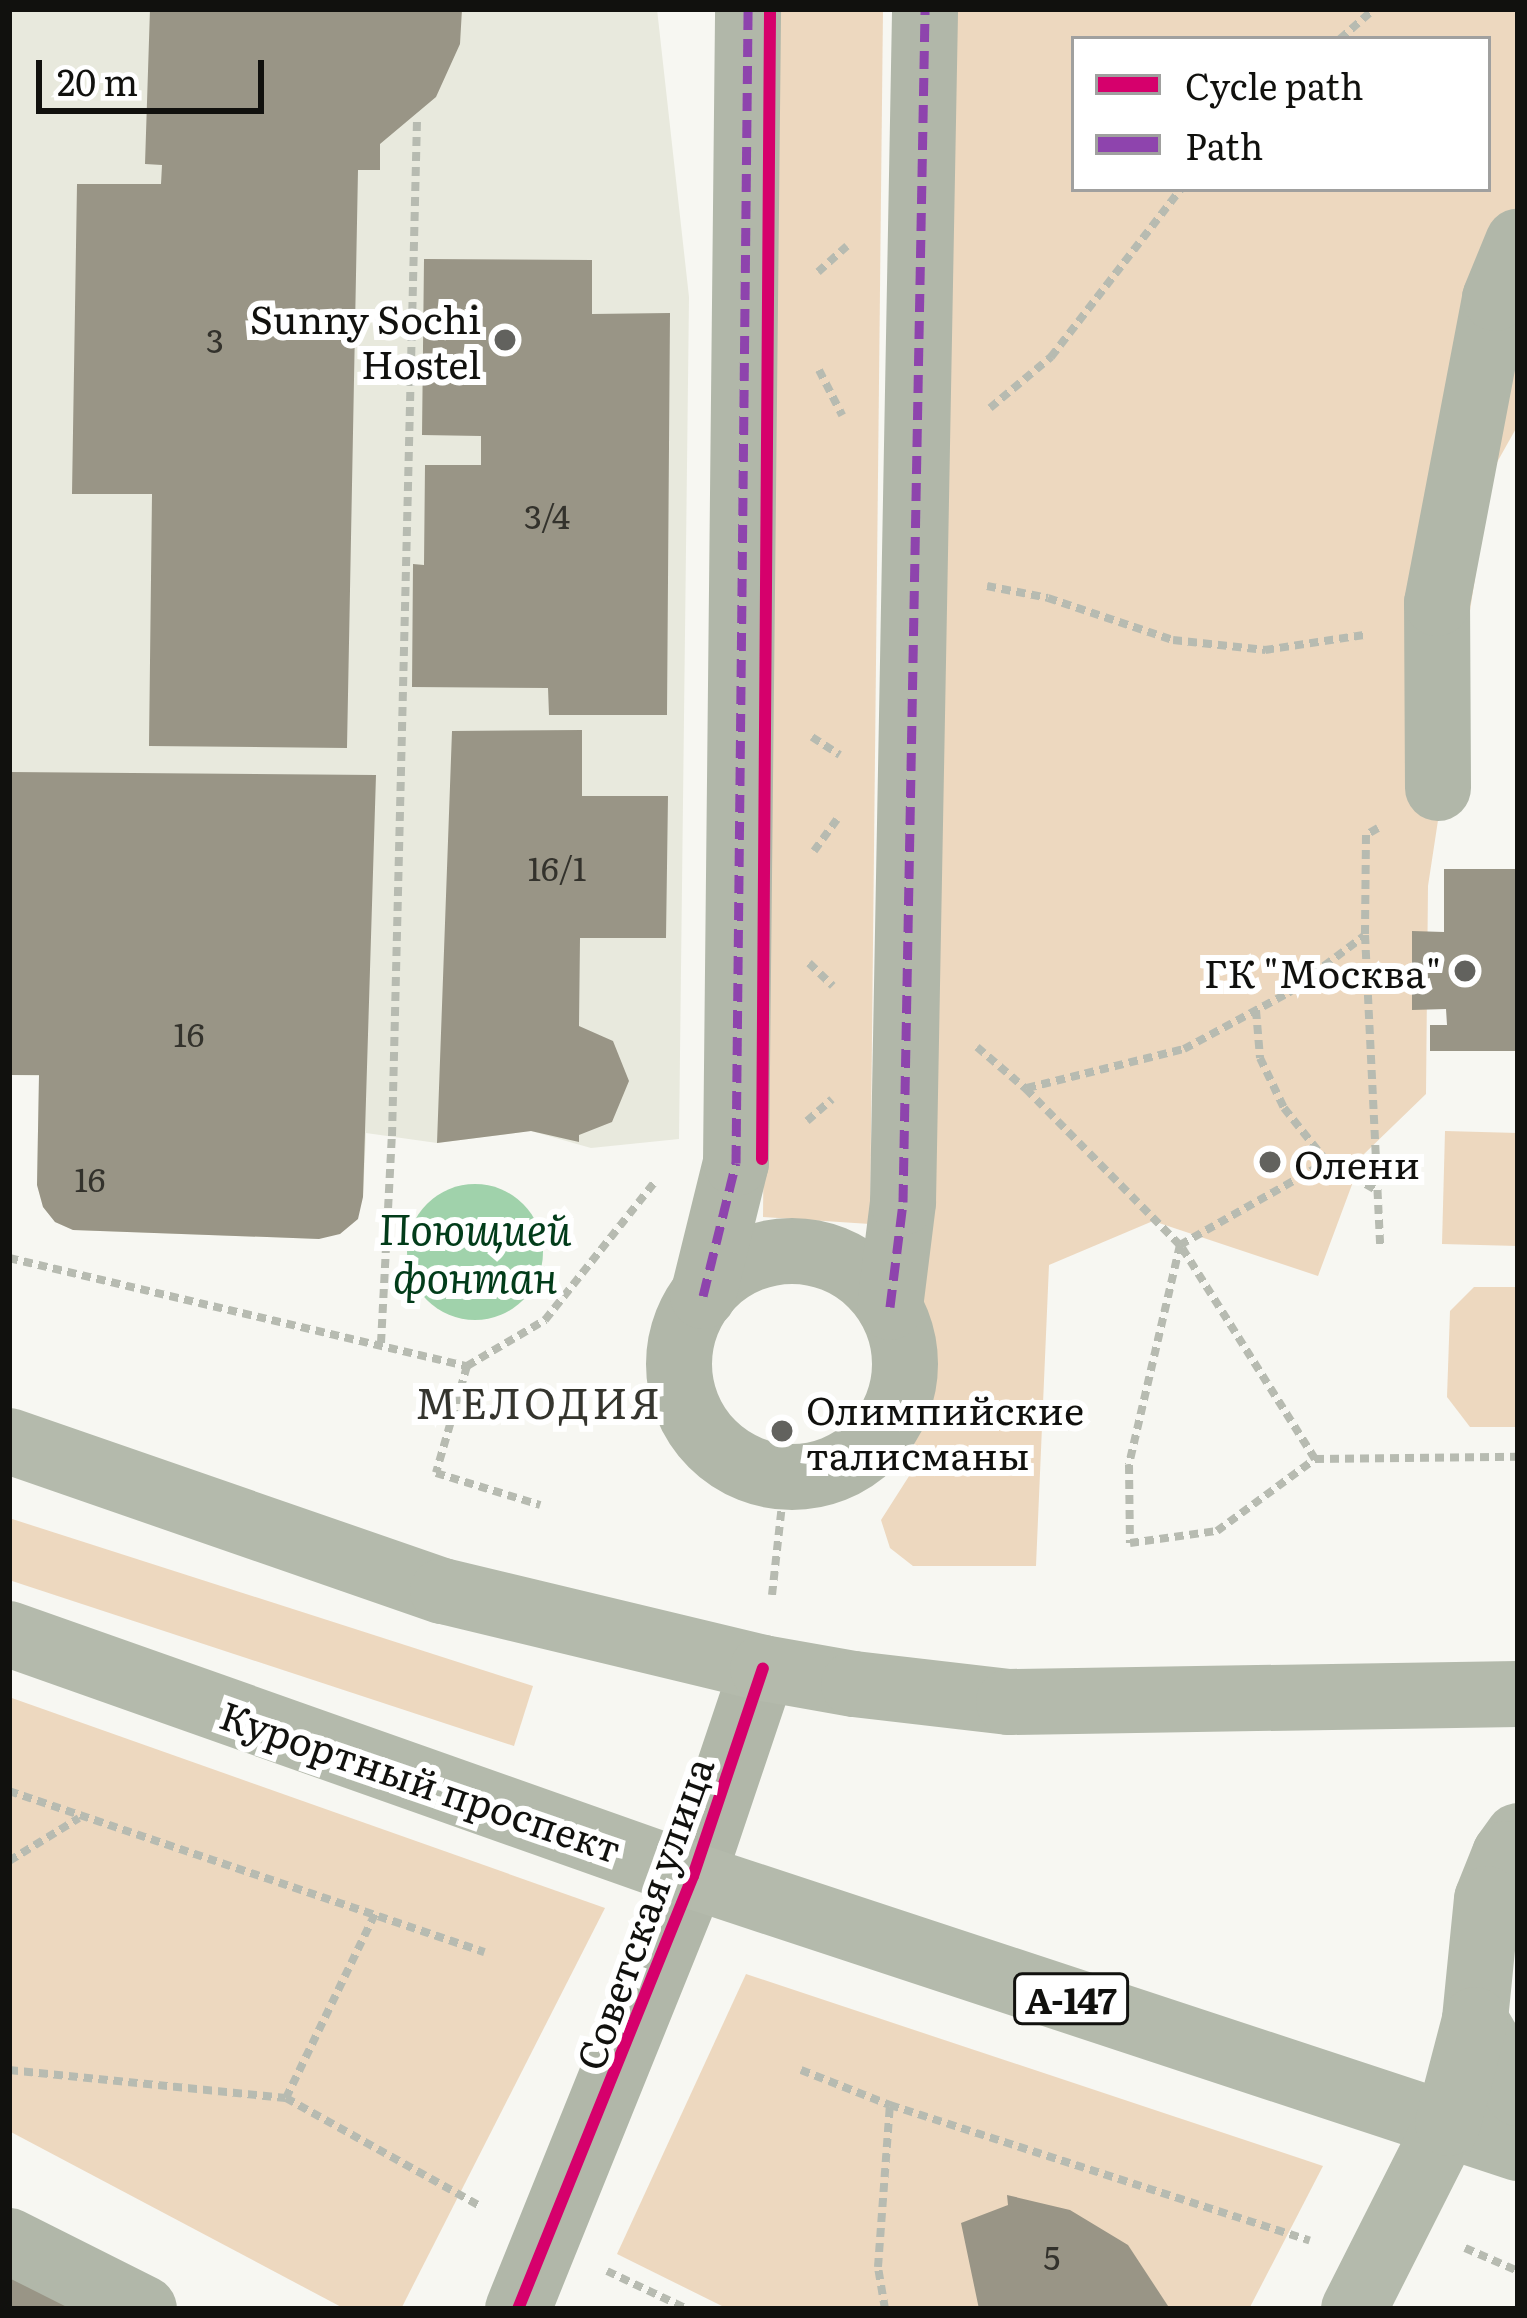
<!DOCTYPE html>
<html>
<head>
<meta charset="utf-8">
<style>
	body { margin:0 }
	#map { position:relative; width:1527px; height:2318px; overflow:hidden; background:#f7f7f2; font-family:Literata,serif }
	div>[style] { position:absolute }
	.built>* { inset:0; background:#e8e9dd }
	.green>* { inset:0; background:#edd8bf }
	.water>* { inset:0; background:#a0d2ab }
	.round { border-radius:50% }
	.building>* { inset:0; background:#999586 }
	.path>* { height:8px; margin-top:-4px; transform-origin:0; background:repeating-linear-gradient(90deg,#b7bbb1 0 9px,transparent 0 15px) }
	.minor>* { height:66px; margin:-33px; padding:0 33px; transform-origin:33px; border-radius:33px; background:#b1b7a9 }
	.minor>.ring { margin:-33px; padding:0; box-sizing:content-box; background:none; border:66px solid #b1b7a9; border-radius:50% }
	.major>* { height:66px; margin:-33px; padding:0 33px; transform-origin:33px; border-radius:33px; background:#b4baac }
	.quiet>* { height:9px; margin-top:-4.5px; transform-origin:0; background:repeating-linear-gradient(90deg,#8e44ad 0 18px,transparent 0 27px) }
	.cycleway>* { height:12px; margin:-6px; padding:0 6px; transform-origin:6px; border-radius:6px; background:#d6006c }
	.dots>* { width:33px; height:33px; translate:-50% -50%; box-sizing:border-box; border:6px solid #fff; border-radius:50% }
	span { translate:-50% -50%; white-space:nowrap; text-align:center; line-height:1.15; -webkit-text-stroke:12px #fff; paint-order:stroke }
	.number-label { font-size:33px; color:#33322c }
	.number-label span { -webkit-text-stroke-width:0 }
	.shield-label span { padding:3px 9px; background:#fff; border:3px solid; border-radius:9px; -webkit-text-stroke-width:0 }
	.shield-label { font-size:36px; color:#11110e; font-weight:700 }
	.poi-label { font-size:39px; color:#11110e }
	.right { translate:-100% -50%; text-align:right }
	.left { translate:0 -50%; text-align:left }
	.street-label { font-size:39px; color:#11110e }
	.water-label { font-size:42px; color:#023c1a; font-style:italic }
	.neighbourhood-label { font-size:42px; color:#35352e; letter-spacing:3px }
	.frame { position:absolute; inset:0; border:12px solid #11110e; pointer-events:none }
	.legend { position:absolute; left:1071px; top:36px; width:420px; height:156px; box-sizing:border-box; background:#fff; border:3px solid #a0a09f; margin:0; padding:15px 21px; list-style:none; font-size:36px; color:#11110e }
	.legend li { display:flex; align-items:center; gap:24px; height:60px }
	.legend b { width:60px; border:3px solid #a0a09f }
	.scale { position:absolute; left:36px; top:60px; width:228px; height:54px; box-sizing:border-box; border:6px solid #11110e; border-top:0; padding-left:15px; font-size:36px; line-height:42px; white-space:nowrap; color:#11110e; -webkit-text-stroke:9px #fff; paint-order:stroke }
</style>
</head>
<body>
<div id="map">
	<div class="built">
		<div style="clip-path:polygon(9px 9px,657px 9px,689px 297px,679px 1139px,591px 1148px,531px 1131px,437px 1143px,366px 1133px,363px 1197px,319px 1239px,73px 1230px,55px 1222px,43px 1207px,37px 1185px,39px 1076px,9px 1075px)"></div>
	</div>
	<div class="green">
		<div style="clip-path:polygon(776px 9px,883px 9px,870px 1224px,763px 1217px)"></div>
		<div style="clip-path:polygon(evenodd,925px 9px,1518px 9px,1518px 425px,1491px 473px,1428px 886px,1426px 1094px,1363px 1155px,1318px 1276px,1153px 1221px,1049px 1265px,1036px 1566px,913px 1566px,890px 1548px,881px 1520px,911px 1473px,917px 1417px,907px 1256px,925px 9px,1074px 39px,1488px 39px,1488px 189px,1074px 189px,1074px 39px)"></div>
		<div style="clip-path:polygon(1445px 1131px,1518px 1133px,1518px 1246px,1442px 1244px)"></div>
		<div style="clip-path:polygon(1474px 1287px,1518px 1287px,1518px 1427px,1470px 1427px,1447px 1397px,1450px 1311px)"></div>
		<div style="clip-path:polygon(9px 1518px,533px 1686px,514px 1746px,9px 1580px)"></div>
		<div style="clip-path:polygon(9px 1697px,605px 1908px,401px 2309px,345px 2309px,9px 2131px)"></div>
		<div style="clip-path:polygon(746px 1974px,1323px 2166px,1249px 2309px,728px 2309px,617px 2254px)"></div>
	</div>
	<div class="water">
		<div class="round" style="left:407px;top:1184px;width:136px;height:136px"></div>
	</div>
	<div class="building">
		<div style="clip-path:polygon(150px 9px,462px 9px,460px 44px,436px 97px,380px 144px,380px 170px,358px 170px,347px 748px,149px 746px,152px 494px,72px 494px,77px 184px,161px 184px,162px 165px,145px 164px)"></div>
		<div style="clip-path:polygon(424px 259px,592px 260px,592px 314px,670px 313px,667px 715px,549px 715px,548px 688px,412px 687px,413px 564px,424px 565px,425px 465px,481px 465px,481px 436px,422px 435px)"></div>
		<div style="clip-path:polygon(582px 730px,582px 796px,668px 796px,666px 938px,580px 938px,579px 1026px,613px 1041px,629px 1081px,612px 1122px,579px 1135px,579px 1142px,531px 1131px,437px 1143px,452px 731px)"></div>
		<div style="clip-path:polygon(9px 772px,376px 775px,363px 1197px,358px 1219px,340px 1234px,319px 1239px,73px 1230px,55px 1222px,43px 1207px,37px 1185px,39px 1075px,9px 1075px)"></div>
		<div style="clip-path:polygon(1444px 869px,1518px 869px,1518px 1051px,1430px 1051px,1430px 1025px,1447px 1025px,1446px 1009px,1412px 1010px,1412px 931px,1444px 932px)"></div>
		<div style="clip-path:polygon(1007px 2195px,1070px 2210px,1128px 2245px,1170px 2309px,979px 2309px,961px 2223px,1008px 2205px)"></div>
		<div style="clip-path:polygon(9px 2273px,83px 2309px,9px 2309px)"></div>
	</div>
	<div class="path">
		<div style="left:1340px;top:39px;width:45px;rotate:-41.4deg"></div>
		<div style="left:818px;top:272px;width:39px;rotate:-42deg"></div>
		<div style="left:819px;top:370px;width:51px;rotate:62.9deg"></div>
		<div style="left:990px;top:408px;width:80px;rotate:-39.9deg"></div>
		<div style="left:1051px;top:357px;width:212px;rotate:-52.3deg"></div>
		<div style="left:987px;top:586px;width:62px;rotate:11.1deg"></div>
		<div style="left:1048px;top:598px;width:132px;rotate:18.6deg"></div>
		<div style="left:1173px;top:640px;width:93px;rotate:6.2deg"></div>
		<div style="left:1265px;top:650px;width:100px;rotate:-8.6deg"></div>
		<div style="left:812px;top:737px;width:33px;rotate:33deg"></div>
		<div style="left:1378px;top:828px;width:14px;rotate:150deg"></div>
		<div style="left:1366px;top:835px;width:100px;rotate:90.6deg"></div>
		<div style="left:1365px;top:935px;width:311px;rotate:87.2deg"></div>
		<div style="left:814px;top:851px;width:39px;rotate:-54deg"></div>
		<div style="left:809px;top:963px;width:33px;rotate:44deg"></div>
		<div style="left:1256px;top:1010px;width:48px;rotate:85.2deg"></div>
		<div style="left:1260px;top:1058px;width:55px;rotate:64.4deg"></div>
		<div style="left:1284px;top:1108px;width:69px;rotate:51.5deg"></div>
		<div style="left:977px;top:1047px;width:65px;rotate:40.6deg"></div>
		<div style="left:1026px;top:1089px;width:219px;rotate:45.4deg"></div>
		<div style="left:1180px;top:1245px;width:226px;rotate:103.1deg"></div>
		<div style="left:1129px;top:1465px;width:78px;rotate:89.3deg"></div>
		<div style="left:1130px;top:1543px;width:88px;rotate:-7.9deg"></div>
		<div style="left:1217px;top:1531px;width:122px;rotate:-36.3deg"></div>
		<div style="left:1315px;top:1459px;width:203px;rotate:-0.6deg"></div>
		<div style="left:1027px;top:1088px;width:162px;rotate:-14deg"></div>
		<div style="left:1184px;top:1049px;width:118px;rotate:-28.3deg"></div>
		<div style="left:1288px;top:993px;width:95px;rotate:-36.9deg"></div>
		<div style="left:807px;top:1121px;width:33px;rotate:-41deg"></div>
		<div style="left:9px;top:1258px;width:471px;rotate:13.3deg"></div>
		<div style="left:467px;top:1366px;width:91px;rotate:-30.5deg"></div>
		<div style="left:545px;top:1320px;width:175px;rotate:-51.5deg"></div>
		<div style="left:381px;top:1343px;width:207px;rotate:-87deg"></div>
		<div style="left:392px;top:1136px;width:1017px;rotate:-88.59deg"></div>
		<div style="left:467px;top:1366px;width:111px;rotate:106.2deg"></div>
		<div style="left:436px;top:1473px;width:109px;rotate:17.1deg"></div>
		<div style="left:1315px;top:1459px;width:253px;rotate:-122.2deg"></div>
		<div style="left:1180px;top:1245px;width:169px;rotate:-29.5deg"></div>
		<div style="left:1327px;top:1162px;width:56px;rotate:29.7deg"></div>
		<div style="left:772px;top:1595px;width:119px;rotate:-83.7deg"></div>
		<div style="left:9px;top:1791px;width:502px;rotate:18.72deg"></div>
		<div style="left:9px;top:1861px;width:82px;rotate:-31.6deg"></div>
		<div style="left:9px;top:2070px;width:278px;rotate:5.8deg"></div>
		<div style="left:286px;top:2098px;width:224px;rotate:29.1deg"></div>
		<div style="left:801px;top:2070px;width:96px;rotate:21.5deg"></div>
		<div style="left:286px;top:2098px;width:207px;rotate:-64.2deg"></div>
		<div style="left:1465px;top:2248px;width:58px;rotate:23.5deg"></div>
		<div style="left:607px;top:2271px;width:89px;rotate:25.4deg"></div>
		<div style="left:885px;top:2309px;width:43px;rotate:-99.5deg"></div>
		<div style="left:878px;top:2267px;width:162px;rotate:-85.8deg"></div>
		<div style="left:890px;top:2105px;width:441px;rotate:17.9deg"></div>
	</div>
	<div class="minor">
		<div style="left:1438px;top:788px;width:185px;rotate:-90.3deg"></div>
		<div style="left:1437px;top:603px;width:310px;rotate:-79.2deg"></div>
		<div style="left:1495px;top:298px;width:61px;rotate:-67.7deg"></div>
		<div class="ring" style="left:679px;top:1251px;width:160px;height:160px"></div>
		<div style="left:703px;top:1296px;width:137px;rotate:-76.1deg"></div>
		<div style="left:736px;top:1163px;width:1154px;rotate:-89.4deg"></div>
		<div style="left:890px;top:1307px;width:106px;rotate:-82.9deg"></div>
		<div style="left:903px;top:1202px;width:1193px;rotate:-88.94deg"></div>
		<div style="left:9px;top:2241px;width:151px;rotate:26.7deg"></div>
		<div style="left:518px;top:2309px;width:467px;rotate:-68deg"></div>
		<div style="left:693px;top:1876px;width:219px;rotate:-71.4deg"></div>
	</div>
	<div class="major">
		<div style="left:9px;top:1441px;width:459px;rotate:19.1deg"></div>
		<div style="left:443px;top:1591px;width:329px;rotate:13.5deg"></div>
		<div style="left:763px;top:1668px;width:92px;rotate:10deg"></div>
		<div style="left:854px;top:1684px;width:156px;rotate:6.6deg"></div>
		<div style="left:1009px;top:1702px;width:509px;rotate:-0.9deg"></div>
		<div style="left:9px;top:1634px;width:726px;rotate:19.48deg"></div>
		<div style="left:693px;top:1876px;width:869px;rotate:18.25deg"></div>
		<div style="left:1518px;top:1836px;width:22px;rotate:126deg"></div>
		<div style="left:1505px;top:1854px;width:48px;rotate:111.8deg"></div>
		<div style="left:1487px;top:1899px;width:122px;rotate:95.7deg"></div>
		<div style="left:1475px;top:2020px;width:85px;rotate:59.5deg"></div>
		<div style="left:1354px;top:2309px;width:208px;rotate:-63.2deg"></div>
		<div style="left:1448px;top:2123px;width:106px;rotate:-75.3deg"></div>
	</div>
	<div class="quiet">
		<div style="left:703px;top:1296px;width:137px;rotate:-76.1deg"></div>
		<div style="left:736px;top:1163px;width:1154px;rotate:-89.4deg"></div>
		<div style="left:890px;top:1307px;width:106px;rotate:-82.9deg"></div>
		<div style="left:903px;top:1202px;width:1193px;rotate:-88.94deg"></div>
	</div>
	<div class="cycleway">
		<div style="left:762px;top:1159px;width:1150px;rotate:-89.6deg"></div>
		<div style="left:518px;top:2309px;width:467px;rotate:-68deg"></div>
		<div style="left:693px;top:1876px;width:219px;rotate:-71.4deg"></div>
	</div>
	<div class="dots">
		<div style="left:505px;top:340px;background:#62625e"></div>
		<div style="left:1465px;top:971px;background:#62625e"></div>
		<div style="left:1270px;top:1162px;background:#62625e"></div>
		<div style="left:782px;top:1431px;background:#62625e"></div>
	</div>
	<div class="number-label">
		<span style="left:215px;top:339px">3</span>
		<span style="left:547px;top:515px">3/4</span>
		<span style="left:557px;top:867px">16/1</span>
		<span style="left:189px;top:1033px">16</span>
		<span style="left:90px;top:1178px">16</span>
		<span style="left:1052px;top:2256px">5</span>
	</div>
	<div class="shield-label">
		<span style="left:1071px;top:1999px">А-147</span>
	</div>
	<div class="poi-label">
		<span class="right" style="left:481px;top:340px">Sunny Sochi<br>Hostel</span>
		<span class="right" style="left:1441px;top:971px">ГК "Москва"</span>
		<span class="left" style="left:1294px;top:1162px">Олени</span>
		<span class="left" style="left:806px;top:1431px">Олимпийские<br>талисманы</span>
	</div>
	<div class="street-label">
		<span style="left:421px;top:1780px;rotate:19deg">Курортный проспект</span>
		<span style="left:643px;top:1913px;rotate:-70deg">Советская улица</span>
	</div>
	<div class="water-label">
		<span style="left:475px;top:1251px">Поющией<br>фонтан</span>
	</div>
	<div class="neighbourhood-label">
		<span style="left:539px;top:1401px">МЕЛОДИЯ</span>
	</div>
	<div class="frame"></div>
	<ul class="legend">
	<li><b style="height:15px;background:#d6006c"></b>Cycle path</li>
	<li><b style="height:15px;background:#8e44ad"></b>Path</li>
	</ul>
	<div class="scale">20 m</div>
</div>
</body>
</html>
